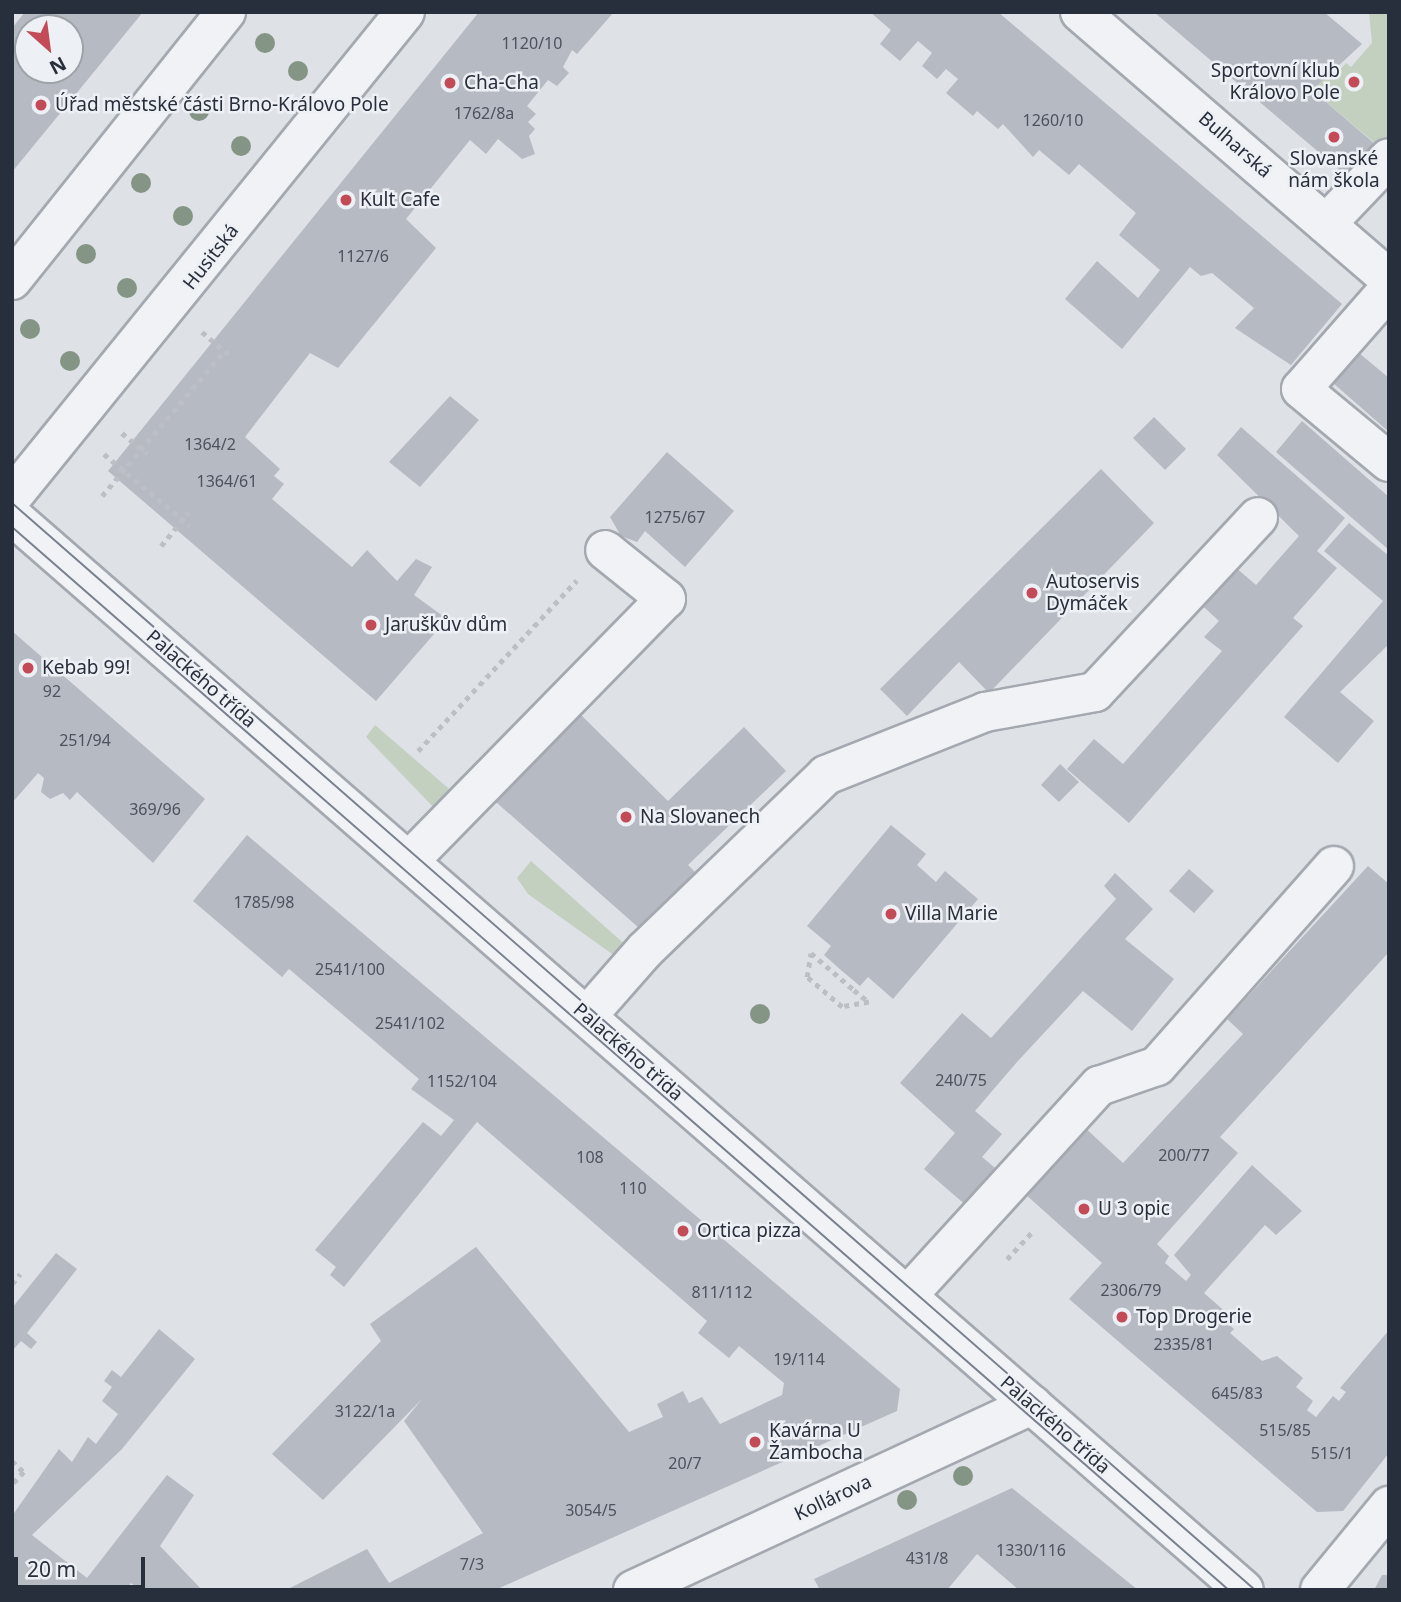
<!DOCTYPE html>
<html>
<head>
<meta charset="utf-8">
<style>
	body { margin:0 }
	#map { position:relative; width:1401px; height:1602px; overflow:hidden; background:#dee1e6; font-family:"Noto Sans",sans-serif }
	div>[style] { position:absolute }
	.green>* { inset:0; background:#c3d0c0 }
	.building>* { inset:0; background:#b6bac3 }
	.path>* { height:4.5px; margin-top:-2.25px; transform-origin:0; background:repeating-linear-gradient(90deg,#bcbfc5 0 5px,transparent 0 10px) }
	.roads { filter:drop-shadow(2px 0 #a4a8b0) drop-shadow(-2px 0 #a4a8b0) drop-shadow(0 2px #a4a8b0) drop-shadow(0 -2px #a4a8b0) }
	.minor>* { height:38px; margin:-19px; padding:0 19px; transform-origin:19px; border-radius:19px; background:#f0f2f5 }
	.tram>* { height:2px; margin:-1px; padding:0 1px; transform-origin:1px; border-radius:1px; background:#79808f }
	.trees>* { width:20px; height:20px; margin:-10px; border-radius:50%; background:#849586 }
	.dots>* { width:19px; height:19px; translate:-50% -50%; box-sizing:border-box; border:4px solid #edf0f4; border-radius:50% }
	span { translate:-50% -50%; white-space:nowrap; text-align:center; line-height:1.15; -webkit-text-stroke:5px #edf0f4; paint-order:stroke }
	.number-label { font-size:16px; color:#4c525e }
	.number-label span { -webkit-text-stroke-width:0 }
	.poi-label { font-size:19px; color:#282f3c }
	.right { translate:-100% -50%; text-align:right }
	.left { translate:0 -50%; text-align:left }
	.street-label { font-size:19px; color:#282f3c }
	.frame { position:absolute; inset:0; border:14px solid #282f3c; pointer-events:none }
	.north { position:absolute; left:14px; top:14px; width:70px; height:70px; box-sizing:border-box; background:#edf0f4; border:2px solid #9ea3aa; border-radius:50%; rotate:152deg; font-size:19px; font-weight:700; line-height:28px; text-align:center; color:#282f3c }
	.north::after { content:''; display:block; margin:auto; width:24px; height:32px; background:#c34b57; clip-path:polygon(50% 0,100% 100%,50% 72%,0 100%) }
	.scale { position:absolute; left:14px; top:1557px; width:131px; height:32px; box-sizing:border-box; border:4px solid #282f3c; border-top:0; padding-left:9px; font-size:21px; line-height:24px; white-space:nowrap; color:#282f3c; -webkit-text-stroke:5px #edf0f4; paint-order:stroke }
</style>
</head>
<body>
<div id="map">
	<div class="green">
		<div style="clip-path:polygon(1369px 12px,1389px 12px,1389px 155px,1312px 90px,1330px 69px,1336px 74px,1346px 63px,1351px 67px,1372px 43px)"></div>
		<div style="clip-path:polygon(375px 725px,455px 794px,438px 812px,366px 737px)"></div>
		<div style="clip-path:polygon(531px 861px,629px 948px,615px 956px,528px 894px,517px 878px)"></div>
	</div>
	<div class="building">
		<div style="clip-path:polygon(evenodd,25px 12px,143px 12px,12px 172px,12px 28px,25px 12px,28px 28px,70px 28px,70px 70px,28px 70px,28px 28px)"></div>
		<div style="clip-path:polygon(479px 12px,614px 12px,577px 54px,572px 50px,563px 67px,569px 73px,557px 86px,548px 80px,527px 106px,536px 114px,528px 122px,535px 129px,529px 136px,535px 154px,522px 159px,498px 139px,486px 154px,470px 140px,406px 219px,436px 248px,338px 368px,310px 353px,245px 437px,280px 469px,274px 476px,284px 484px,272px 499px,352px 567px,367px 550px,397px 581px,416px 559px,432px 567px,414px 595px,447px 619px,376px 701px,108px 471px)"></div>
		<div style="clip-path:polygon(870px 12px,998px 12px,1342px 304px,1291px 365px,1235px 328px,1254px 308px,1212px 273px,1201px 276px,1190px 267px,1122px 349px,1065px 299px,1097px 261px,1138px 298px,1160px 270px,1119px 235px,1136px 213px,1079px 164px,1069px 175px,1039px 150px,1033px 157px,1003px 124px,998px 129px,977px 111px,973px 116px,946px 93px,958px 79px,946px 69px,937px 79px,922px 66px,932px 53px,918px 41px,900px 61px,880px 44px,891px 30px)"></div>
		<div style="clip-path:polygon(1154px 12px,1324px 12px,1362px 44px,1312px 90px,1383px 151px,1355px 183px)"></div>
		<div style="clip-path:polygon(1359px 353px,1389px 378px,1389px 432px,1333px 383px)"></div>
		<div style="clip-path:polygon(450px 396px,479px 420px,420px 487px,389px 462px)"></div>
		<div style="clip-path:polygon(1154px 417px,1186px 449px,1165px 470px,1133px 438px)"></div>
		<div style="clip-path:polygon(1302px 421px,1389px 497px,1389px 550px,1276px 452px)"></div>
		<div style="clip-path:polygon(1241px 427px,1345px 518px,1317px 551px,1337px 568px,1293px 618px,1303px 626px,1129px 823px,1067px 769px,1094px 739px,1123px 764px,1222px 651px,1204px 637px,1219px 621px,1194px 598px,1227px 560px,1256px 585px,1299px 536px,1217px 455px)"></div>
		<div style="clip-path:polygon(667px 452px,734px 511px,685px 567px,645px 531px,637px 542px,621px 536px,610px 517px)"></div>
		<div style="clip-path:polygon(1101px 469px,1154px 523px,989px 693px,959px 662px,907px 716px,880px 689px)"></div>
		<div style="clip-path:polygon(1349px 523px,1389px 556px,1389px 644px,1340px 692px,1374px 721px,1338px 763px,1284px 717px,1383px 601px,1324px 551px)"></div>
		<div style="clip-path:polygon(12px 631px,205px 799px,153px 863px,77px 792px,70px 800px,63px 793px,50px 799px,41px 792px,44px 778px,38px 773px,12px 803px)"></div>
		<div style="clip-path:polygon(576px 710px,668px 801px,744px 727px,786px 771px,688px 865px,696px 873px,639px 928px,488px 795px)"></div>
		<div style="clip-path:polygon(1060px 764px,1079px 782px,1059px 802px,1041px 785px)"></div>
		<div style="clip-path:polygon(891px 825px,926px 854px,917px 865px,936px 882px,945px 871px,978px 899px,893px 999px,868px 977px,860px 986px,842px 971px,824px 955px,831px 946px,807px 926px)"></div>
		<div style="clip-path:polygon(247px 835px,900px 1389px,897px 1411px,495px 1590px,286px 1590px,367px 1549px,389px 1583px,483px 1533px,404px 1421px,422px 1399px,323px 1500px,272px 1454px,381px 1341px,370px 1324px,476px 1247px,629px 1432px,663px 1417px,657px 1404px,683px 1391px,689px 1403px,702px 1397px,720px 1424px,782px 1395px,784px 1383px,739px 1346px,729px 1358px,698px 1333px,707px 1321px,477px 1122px,344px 1287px,330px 1275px,336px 1267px,315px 1250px,423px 1122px,441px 1136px,454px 1120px,411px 1089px,419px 1079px,289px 969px,282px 977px,193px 901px)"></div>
		<div style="clip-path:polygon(1368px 866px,1389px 884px,1389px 952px,1220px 1137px,1238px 1153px,1157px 1244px,1169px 1256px,1165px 1263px,1186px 1281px,1191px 1275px,1174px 1255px,1252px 1165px,1302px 1211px,1276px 1235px,1265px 1225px,1204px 1293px,1228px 1314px,1223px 1319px,1234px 1329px,1230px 1333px,1245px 1346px,1262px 1361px,1277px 1356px,1303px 1378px,1296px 1387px,1313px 1401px,1307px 1410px,1316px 1417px,1333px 1396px,1339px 1401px,1346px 1392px,1340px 1388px,1389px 1330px,1389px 1453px,1343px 1511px,1317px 1512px,1069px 1299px,1102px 1263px,1024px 1193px,1082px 1125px,1123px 1163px,1243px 1034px,1227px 1019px)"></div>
		<div style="clip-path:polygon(1189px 869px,1214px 891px,1194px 913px,1169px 891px)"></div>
		<div style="clip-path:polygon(1115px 873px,1153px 909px,1125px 939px,1174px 979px,1132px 1031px,1083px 991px,1017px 1062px,975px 1111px,1002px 1134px,982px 1157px,1000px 1172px,968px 1207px,924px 1169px,955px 1133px,900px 1083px,962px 1013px,991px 1038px,1116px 899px,1104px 886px)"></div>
		<div style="clip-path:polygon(56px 1253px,77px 1269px,27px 1333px,37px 1342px,31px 1349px,21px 1341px,12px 1351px,12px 1308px)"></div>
		<div style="clip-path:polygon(159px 1329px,195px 1359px,122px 1449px,32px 1535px,87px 1578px,167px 1475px,194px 1495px,160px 1546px,202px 1590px,140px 1590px,131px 1583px,126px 1590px,12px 1590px,12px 1516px,59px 1449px,72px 1462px,88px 1437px,96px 1444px,118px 1414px,102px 1401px,112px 1387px,104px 1381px,112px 1370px,121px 1377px)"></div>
		<div style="clip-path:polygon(1012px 1488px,1138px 1590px,1019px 1590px,977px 1554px,947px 1590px,820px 1590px,814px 1579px)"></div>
		<div style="clip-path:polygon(1382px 1575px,1389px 1575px,1389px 1590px,1374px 1590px)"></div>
	</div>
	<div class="path">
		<div style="left:202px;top:332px;width:38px;rotate:40deg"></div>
		<div style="left:122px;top:433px;width:33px;rotate:39deg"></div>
		<div style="left:104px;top:454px;width:112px;rotate:39.9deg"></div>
		<div style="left:102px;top:496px;width:189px;rotate:-49.9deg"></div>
		<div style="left:161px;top:546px;width:44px;rotate:-50.5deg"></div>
		<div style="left:418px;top:751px;width:233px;rotate:-47.1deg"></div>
		<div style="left:811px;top:953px;width:57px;rotate:40.7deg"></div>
		<div style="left:854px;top:990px;width:19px;rotate:39deg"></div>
		<div style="left:869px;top:1002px;width:27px;rotate:170deg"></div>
		<div style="left:842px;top:1007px;width:46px;rotate:-139.4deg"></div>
		<div style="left:807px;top:977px;width:24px;rotate:-81deg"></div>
		<div style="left:1007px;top:1259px;width:40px;rotate:-47deg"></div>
		<div style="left:12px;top:1284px;width:13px;rotate:-51deg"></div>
		<div style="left:12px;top:1461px;width:16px;rotate:43deg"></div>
		<div style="left:24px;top:1472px;width:18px;rotate:133deg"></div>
	</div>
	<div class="roads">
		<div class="minor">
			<div style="left:1080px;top:12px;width:408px;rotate:40.8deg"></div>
			<div style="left:1326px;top:224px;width:91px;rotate:-46.3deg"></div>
			<div style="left:12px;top:280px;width:343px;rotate:-51.4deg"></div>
			<div style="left:1389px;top:289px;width:133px;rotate:131.3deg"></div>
			<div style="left:1301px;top:389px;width:114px;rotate:39.7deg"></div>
			<div style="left:12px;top:497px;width:624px;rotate:-50.98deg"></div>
			<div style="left:12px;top:516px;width:1634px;rotate:41.08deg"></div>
			<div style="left:409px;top:861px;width:367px;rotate:-45.6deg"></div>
			<div style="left:666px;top:599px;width:78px;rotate:-141.2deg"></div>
			<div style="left:587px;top:1016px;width:88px;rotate:-48.7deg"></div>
			<div style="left:645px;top:950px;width:252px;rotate:-44deg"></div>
			<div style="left:826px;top:775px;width:171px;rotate:-21.6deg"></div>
			<div style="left:985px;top:712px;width:112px;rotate:-10.3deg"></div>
			<div style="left:1095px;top:692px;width:239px;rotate:-47deg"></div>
			<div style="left:907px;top:1296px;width:285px;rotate:-47.6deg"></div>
			<div style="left:1099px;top:1086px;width:61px;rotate:-19deg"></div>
			<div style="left:1157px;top:1066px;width:267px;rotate:-48.5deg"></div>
			<div style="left:633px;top:1590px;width:440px;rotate:-24.9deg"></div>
			<div style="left:1320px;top:1590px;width:109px;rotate:-50.6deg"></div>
		</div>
	</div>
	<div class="tram">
		<div style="left:12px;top:503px;width:1651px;rotate:41.17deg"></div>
		<div style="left:12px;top:527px;width:1616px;rotate:41.14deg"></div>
	</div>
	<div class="trees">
		<div style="left:265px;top:43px"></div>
		<div style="left:298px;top:71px"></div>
		<div style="left:199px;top:111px"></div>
		<div style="left:241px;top:146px"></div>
		<div style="left:141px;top:183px"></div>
		<div style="left:183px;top:216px"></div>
		<div style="left:86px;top:254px"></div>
		<div style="left:127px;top:288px"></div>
		<div style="left:30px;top:329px"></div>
		<div style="left:70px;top:361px"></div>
		<div style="left:760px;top:1014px"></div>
		<div style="left:963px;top:1476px"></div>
		<div style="left:907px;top:1500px"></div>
	</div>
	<div class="dots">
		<div style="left:1354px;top:82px;background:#c34b57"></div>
		<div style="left:450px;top:83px;background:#c34b57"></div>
		<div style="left:41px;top:105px;background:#c34b57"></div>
		<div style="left:1334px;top:137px;background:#c34b57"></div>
		<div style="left:346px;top:200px;background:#c34b57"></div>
		<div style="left:1032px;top:593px;background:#c34b57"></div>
		<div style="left:371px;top:625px;background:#c34b57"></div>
		<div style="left:28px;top:668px;background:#c34b57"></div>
		<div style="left:626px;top:817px;background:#c34b57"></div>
		<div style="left:891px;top:914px;background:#c34b57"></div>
		<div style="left:1084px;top:1209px;background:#c34b57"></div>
		<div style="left:683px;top:1231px;background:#c34b57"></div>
		<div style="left:1122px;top:1317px;background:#c34b57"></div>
		<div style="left:755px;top:1442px;background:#c34b57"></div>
	</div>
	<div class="number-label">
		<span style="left:532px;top:43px">1120/10</span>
		<span style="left:484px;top:113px">1762/8a</span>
		<span style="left:1053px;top:120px">1260/10</span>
		<span style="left:363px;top:256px">1127/6</span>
		<span style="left:210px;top:444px">1364/2</span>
		<span style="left:227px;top:481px">1364/61</span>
		<span style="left:675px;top:517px">1275/67</span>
		<span style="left:52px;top:691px">92</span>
		<span style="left:85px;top:740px">251/94</span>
		<span style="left:155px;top:809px">369/96</span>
		<span style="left:264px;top:902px">1785/98</span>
		<span style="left:350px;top:969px">2541/100</span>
		<span style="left:410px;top:1023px">2541/102</span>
		<span style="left:961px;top:1080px">240/75</span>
		<span style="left:462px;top:1081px">1152/104</span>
		<span style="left:1184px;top:1155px">200/77</span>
		<span style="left:590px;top:1157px">108</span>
		<span style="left:633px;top:1188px">110</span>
		<span style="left:1131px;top:1290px">2306/79</span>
		<span style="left:722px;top:1292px">811/112</span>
		<span style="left:1184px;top:1344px">2335/81</span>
		<span style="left:799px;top:1359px">19/114</span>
		<span style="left:1237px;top:1393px">645/83</span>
		<span style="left:365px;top:1411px">3122/1a</span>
		<span style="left:1285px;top:1430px">515/85</span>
		<span style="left:1332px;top:1453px">515/1</span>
		<span style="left:685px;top:1463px">20/7</span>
		<span style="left:591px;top:1510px">3054/5</span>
		<span style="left:1031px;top:1550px">1330/116</span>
		<span style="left:927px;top:1558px">431/8</span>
		<span style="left:472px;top:1564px">7/3</span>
	</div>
	<div class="poi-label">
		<span class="right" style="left:1340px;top:82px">Sportovní klub<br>Královo Pole</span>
		<span class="left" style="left:464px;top:83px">Cha-Cha</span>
		<span class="left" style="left:55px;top:105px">Úřad městské části Brno-Královo Pole</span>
		<span style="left:1334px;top:170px">Slovanské<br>nám škola</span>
		<span class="left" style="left:360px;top:200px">Kult Cafe</span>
		<span class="left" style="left:1046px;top:593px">Autoservis<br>Dymáček</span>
		<span class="left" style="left:385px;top:625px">Jaruškův dům</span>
		<span class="left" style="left:42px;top:668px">Kebab 99!</span>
		<span class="left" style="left:640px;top:817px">Na Slovanech</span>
		<span class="left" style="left:905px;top:914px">Villa Marie</span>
		<span class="left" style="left:1098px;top:1209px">U 3 opic</span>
		<span class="left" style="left:697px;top:1231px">Ortica pizza</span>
		<span class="left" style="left:1136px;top:1317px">Top Drogerie</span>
		<span class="left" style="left:769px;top:1442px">Kavárna U<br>Žambocha</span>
	</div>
	<div class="street-label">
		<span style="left:1235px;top:145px;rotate:41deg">Bulharská</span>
		<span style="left:211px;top:257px;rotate:-52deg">Husitská</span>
		<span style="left:201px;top:679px;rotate:41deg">Palackého třída</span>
		<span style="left:628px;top:1052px;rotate:41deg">Palackého třída</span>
		<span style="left:1055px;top:1425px;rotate:41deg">Palackého třída</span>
		<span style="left:833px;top:1498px;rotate:-25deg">Kollárova</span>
	</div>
	<div class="frame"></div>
	<div class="north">N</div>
	<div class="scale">20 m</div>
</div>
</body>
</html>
